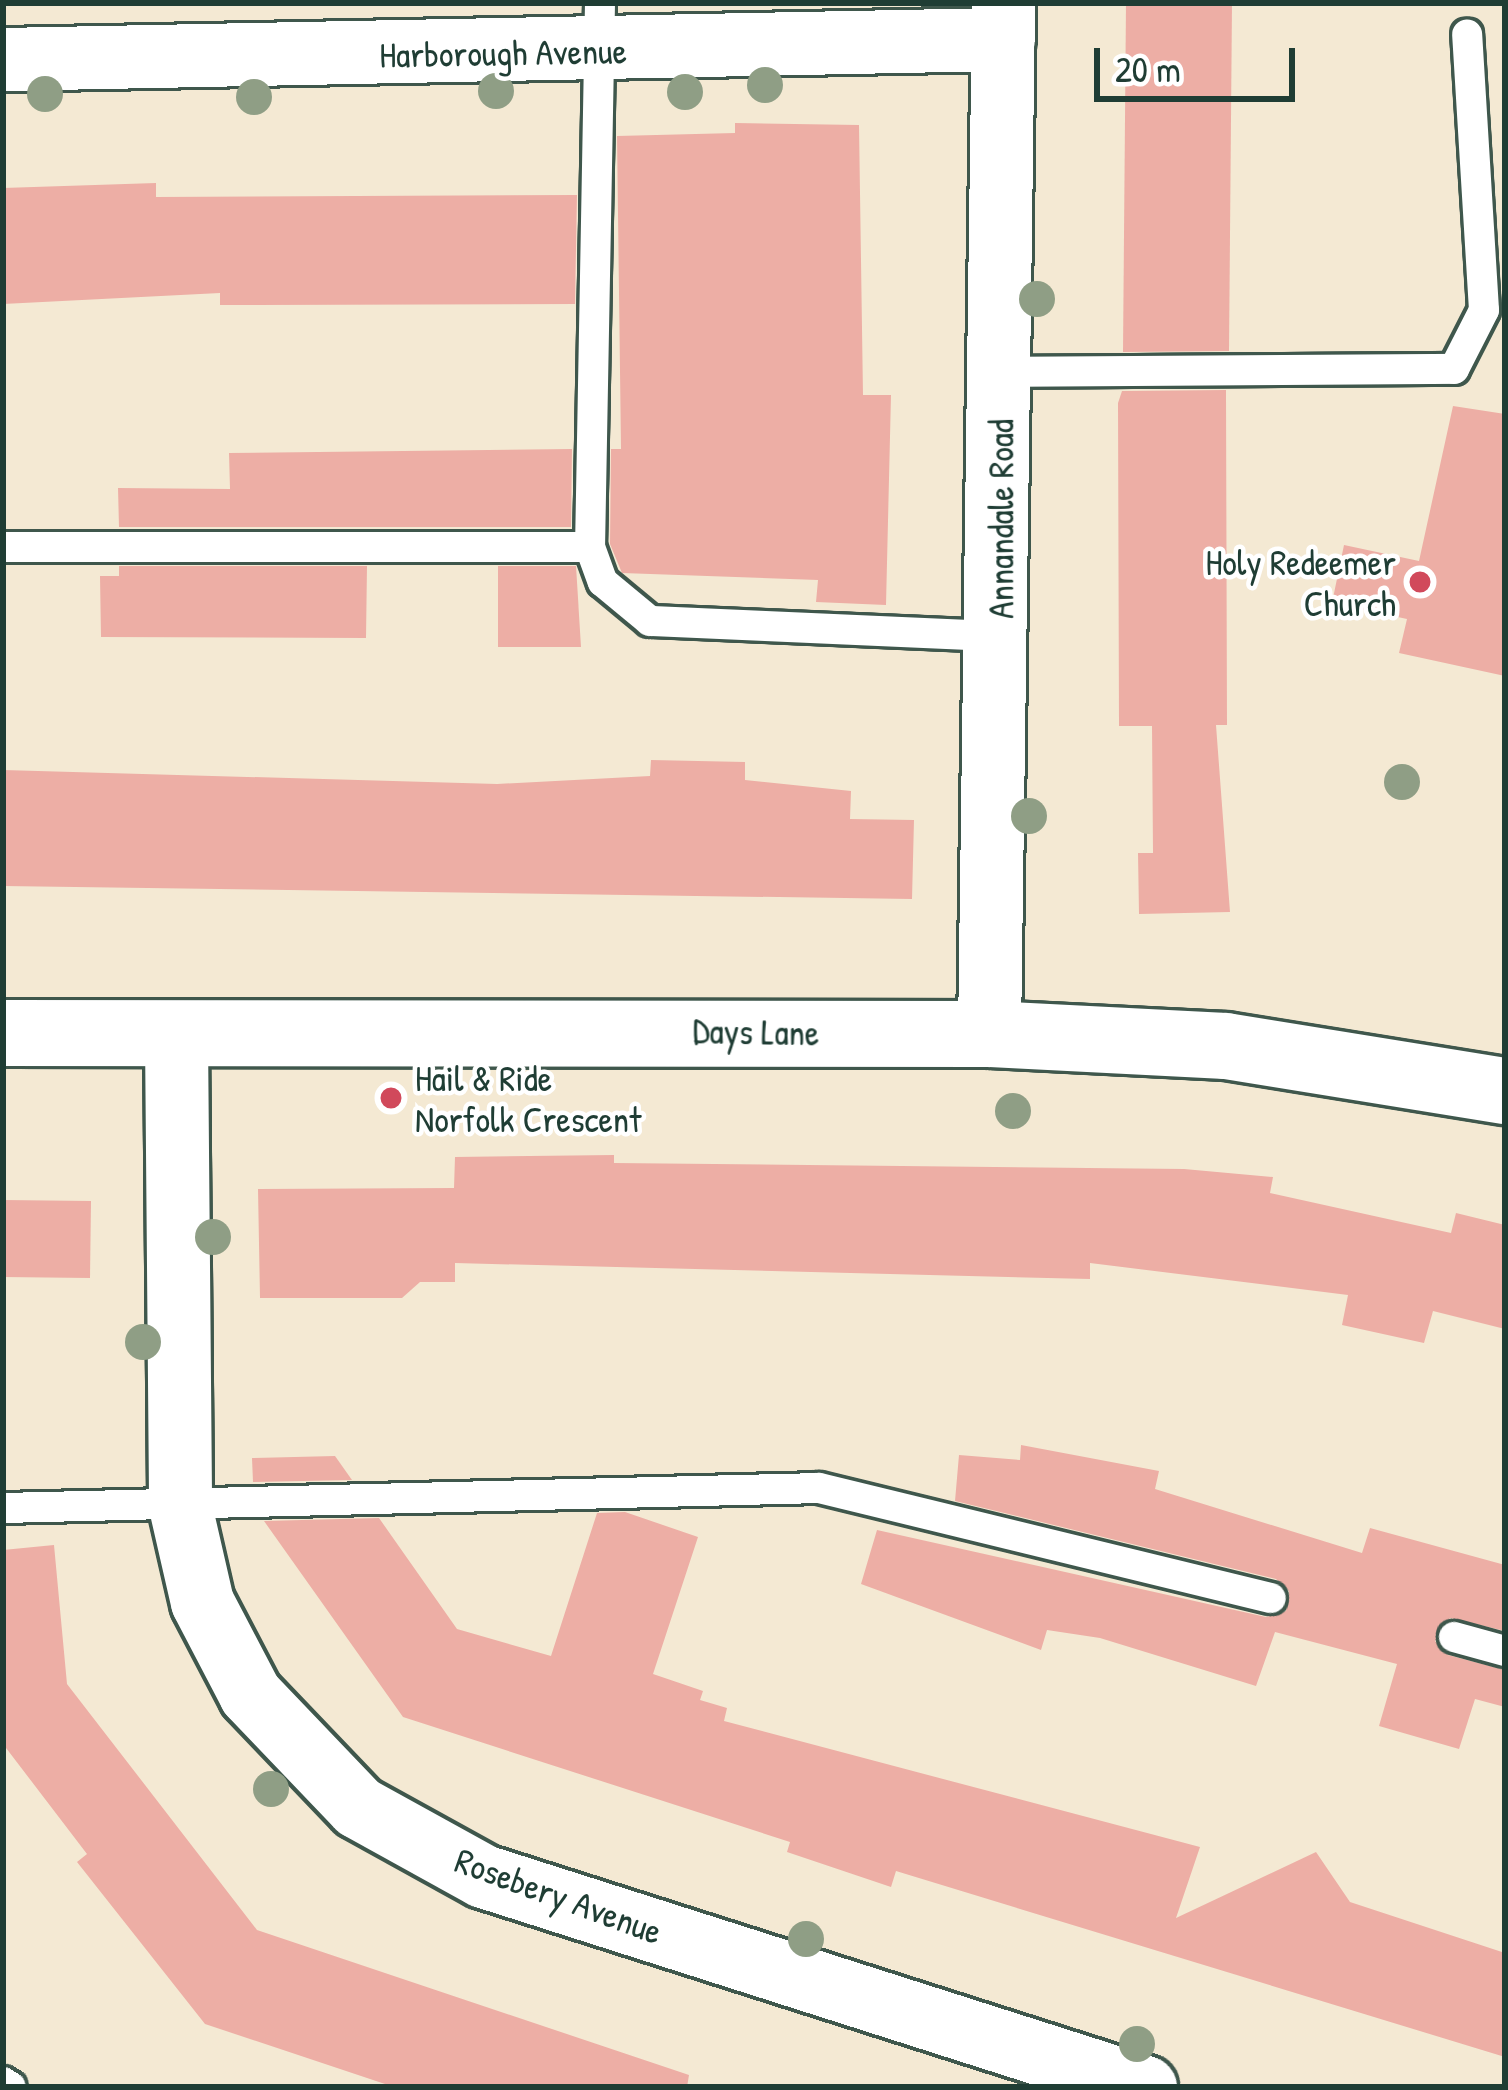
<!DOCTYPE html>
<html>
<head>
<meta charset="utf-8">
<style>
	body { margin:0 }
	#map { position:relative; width:1508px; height:2090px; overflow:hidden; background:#f4e9d3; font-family:"Patrick Hand",sans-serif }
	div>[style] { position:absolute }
	.building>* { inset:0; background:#edaea5 }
	.roads { filter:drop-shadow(3px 0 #3f574c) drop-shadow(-3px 0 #3f574c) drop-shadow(0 3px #3f574c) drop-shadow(0 -3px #3f574c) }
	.service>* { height:30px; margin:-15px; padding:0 15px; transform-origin:15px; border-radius:15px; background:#fff }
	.minor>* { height:63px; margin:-31.5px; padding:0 31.5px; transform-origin:31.5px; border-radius:31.5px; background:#fff }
	.tertiary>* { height:66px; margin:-33px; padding:0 33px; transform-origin:33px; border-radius:33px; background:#fff }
	.trees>* { width:36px; height:36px; margin:-18px; border-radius:50%; background:#8f9e85 }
	.dots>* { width:33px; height:33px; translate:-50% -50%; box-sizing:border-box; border:6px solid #fff; border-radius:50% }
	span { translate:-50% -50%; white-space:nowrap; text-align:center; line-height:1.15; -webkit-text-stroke:9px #fff; paint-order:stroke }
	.street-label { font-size:36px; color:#1f3d34 }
	.poi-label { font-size:36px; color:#1f3d34 }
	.right { translate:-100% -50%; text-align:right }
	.left { translate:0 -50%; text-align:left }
	.frame { position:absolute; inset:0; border:6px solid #1f3d34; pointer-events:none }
	.scale { position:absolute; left:1094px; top:48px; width:201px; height:54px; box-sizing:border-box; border:6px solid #1f3d34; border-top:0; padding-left:15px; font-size:36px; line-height:42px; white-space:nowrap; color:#1f3d34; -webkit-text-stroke:9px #fff; paint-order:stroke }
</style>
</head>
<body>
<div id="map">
	<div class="building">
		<div style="clip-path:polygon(1126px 3px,1232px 3px,1229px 351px,1123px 352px)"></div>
		<div style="clip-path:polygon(735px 123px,859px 125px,863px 395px,891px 395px,886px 605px,816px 602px,818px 580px,622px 573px,610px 544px,611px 449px,621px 449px,617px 136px,735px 133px)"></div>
		<div style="clip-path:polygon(156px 183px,156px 197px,577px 195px,575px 304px,220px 305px,220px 293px,3px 304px,3px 188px)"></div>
		<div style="clip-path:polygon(1226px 390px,1227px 725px,1216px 725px,1230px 912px,1139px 914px,1138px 853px,1153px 853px,1152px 726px,1119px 726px,1118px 403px,1122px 391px)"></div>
		<div style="clip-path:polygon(1453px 406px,1505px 414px,1505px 676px,1399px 653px,1407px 619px,1332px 603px,1344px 545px,1419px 561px)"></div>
		<div style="clip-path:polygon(572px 449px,571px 527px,119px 527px,118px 488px,230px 489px,229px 453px)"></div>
		<div style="clip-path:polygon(119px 566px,367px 566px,366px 638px,101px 637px,100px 576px,119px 576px)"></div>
		<div style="clip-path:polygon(498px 566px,576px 566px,581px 647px,498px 647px)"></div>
		<div style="clip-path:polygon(651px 760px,745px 762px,745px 780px,851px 791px,850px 819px,914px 820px,912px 899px,3px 886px,3px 770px,497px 784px,650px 776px)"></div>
		<div style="clip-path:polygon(614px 1155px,614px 1163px,1184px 1169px,1273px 1177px,1270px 1193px,1451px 1233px,1456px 1213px,1505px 1225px,1505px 1329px,1433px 1311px,1424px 1343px,1342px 1325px,1348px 1295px,1090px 1263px,1090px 1279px,455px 1263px,455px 1282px,420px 1282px,402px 1298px,260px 1298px,258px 1189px,454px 1188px,455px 1157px)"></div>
		<div style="clip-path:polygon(3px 1200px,91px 1201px,90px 1278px,3px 1277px)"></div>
		<div style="clip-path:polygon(1021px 1445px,1159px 1471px,1155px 1489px,1362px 1553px,1370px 1528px,1505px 1565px,1505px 1631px,1450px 1618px,1435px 1641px,1448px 1655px,1505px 1670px,1505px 1707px,1475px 1699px,1459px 1749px,1379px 1726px,1397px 1664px,1275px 1632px,1256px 1686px,1100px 1638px,1047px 1630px,1041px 1650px,861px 1584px,877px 1530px,1266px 1617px,1286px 1611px,1289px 1591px,1276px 1579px,955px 1501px,959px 1455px,1020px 1460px)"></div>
		<div style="clip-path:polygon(335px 1456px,352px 1480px,253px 1482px,252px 1458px)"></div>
		<div style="clip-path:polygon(625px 1512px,698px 1537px,653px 1674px,703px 1691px,700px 1700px,727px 1708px,724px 1721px,1200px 1847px,1176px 1918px,1316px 1852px,1350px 1902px,1505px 1953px,1505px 2057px,896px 1871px,891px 1887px,787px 1852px,790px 1842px,403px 1717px,264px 1521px,379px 1518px,457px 1629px,551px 1656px,597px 1513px)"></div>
		<div style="clip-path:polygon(54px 1545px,67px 1684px,257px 1930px,689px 2075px,687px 2087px,394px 2087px,205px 2024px,77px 1862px,87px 1854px,3px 1744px,3px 1550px)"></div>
	</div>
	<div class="roads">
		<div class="service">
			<div style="left:600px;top:3px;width:544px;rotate:91.05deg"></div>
			<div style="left:590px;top:547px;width:37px;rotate:70deg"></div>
			<div style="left:603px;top:582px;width:61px;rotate:39.7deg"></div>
			<div style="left:650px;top:621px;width:350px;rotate:2.5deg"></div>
			<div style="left:999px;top:372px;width:455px;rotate:-0.4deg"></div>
			<div style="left:1454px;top:369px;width:66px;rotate:-63deg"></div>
			<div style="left:1484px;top:310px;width:276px;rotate:-93.5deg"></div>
			<div style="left:3px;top:547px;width:587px"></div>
			<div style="left:3px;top:1508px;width:816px;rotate:-1.4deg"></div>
			<div style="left:819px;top:1488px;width:465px;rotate:13.7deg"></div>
			<div style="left:1454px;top:1637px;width:53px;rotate:15.4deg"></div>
			<div style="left:3px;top:2082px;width:9px;rotate:32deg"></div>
		</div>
		<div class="minor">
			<div style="left:3px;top:59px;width:1000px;rotate:-1.15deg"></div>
			<div style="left:989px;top:1034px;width:1031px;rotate:-89.22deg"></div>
			<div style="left:176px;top:1036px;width:470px;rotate:89.5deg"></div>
			<div style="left:180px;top:1506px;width:98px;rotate:77.1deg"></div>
			<div style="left:202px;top:1602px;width:104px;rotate:62.4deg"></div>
			<div style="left:250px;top:1694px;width:156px;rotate:46.3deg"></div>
			<div style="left:358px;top:1807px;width:143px;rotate:28.9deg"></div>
			<div style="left:483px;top:1876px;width:695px;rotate:17.68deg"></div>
		</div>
		<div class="tertiary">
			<div style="left:3px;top:1033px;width:986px;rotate:0.06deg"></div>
			<div style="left:989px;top:1034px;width:237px;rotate:2.9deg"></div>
			<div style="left:1226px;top:1046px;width:283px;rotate:9.2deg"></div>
		</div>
	</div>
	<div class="trees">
		<div style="left:765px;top:85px"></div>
		<div style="left:496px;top:91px"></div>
		<div style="left:685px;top:92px"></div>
		<div style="left:45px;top:94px"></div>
		<div style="left:254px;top:97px"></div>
		<div style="left:1037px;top:299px"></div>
		<div style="left:1402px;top:782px"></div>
		<div style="left:1029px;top:816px"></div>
		<div style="left:1013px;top:1111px"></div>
		<div style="left:213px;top:1237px"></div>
		<div style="left:143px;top:1342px"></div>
		<div style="left:271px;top:1789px"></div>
		<div style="left:806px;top:1939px"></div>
		<div style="left:1137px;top:2044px"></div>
	</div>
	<div class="dots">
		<div style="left:1420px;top:582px;background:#d1495b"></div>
		<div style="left:391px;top:1098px;background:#d1495b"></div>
	</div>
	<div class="street-label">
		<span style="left:503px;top:52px;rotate:-1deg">Harborough Avenue</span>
		<span style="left:1000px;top:519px;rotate:-90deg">Annandale Road</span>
		<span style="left:756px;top:1031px;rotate:1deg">Days Lane</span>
		<span style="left:559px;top:1895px;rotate:20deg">Rosebery Avenue</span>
	</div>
	<div class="poi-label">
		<span class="right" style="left:1396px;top:582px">Holy Redeemer<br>Church</span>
		<span class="left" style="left:415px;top:1098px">Hail &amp; Ride<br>Norfolk Crescent</span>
	</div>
	<div class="frame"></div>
	<div class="scale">20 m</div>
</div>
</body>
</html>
